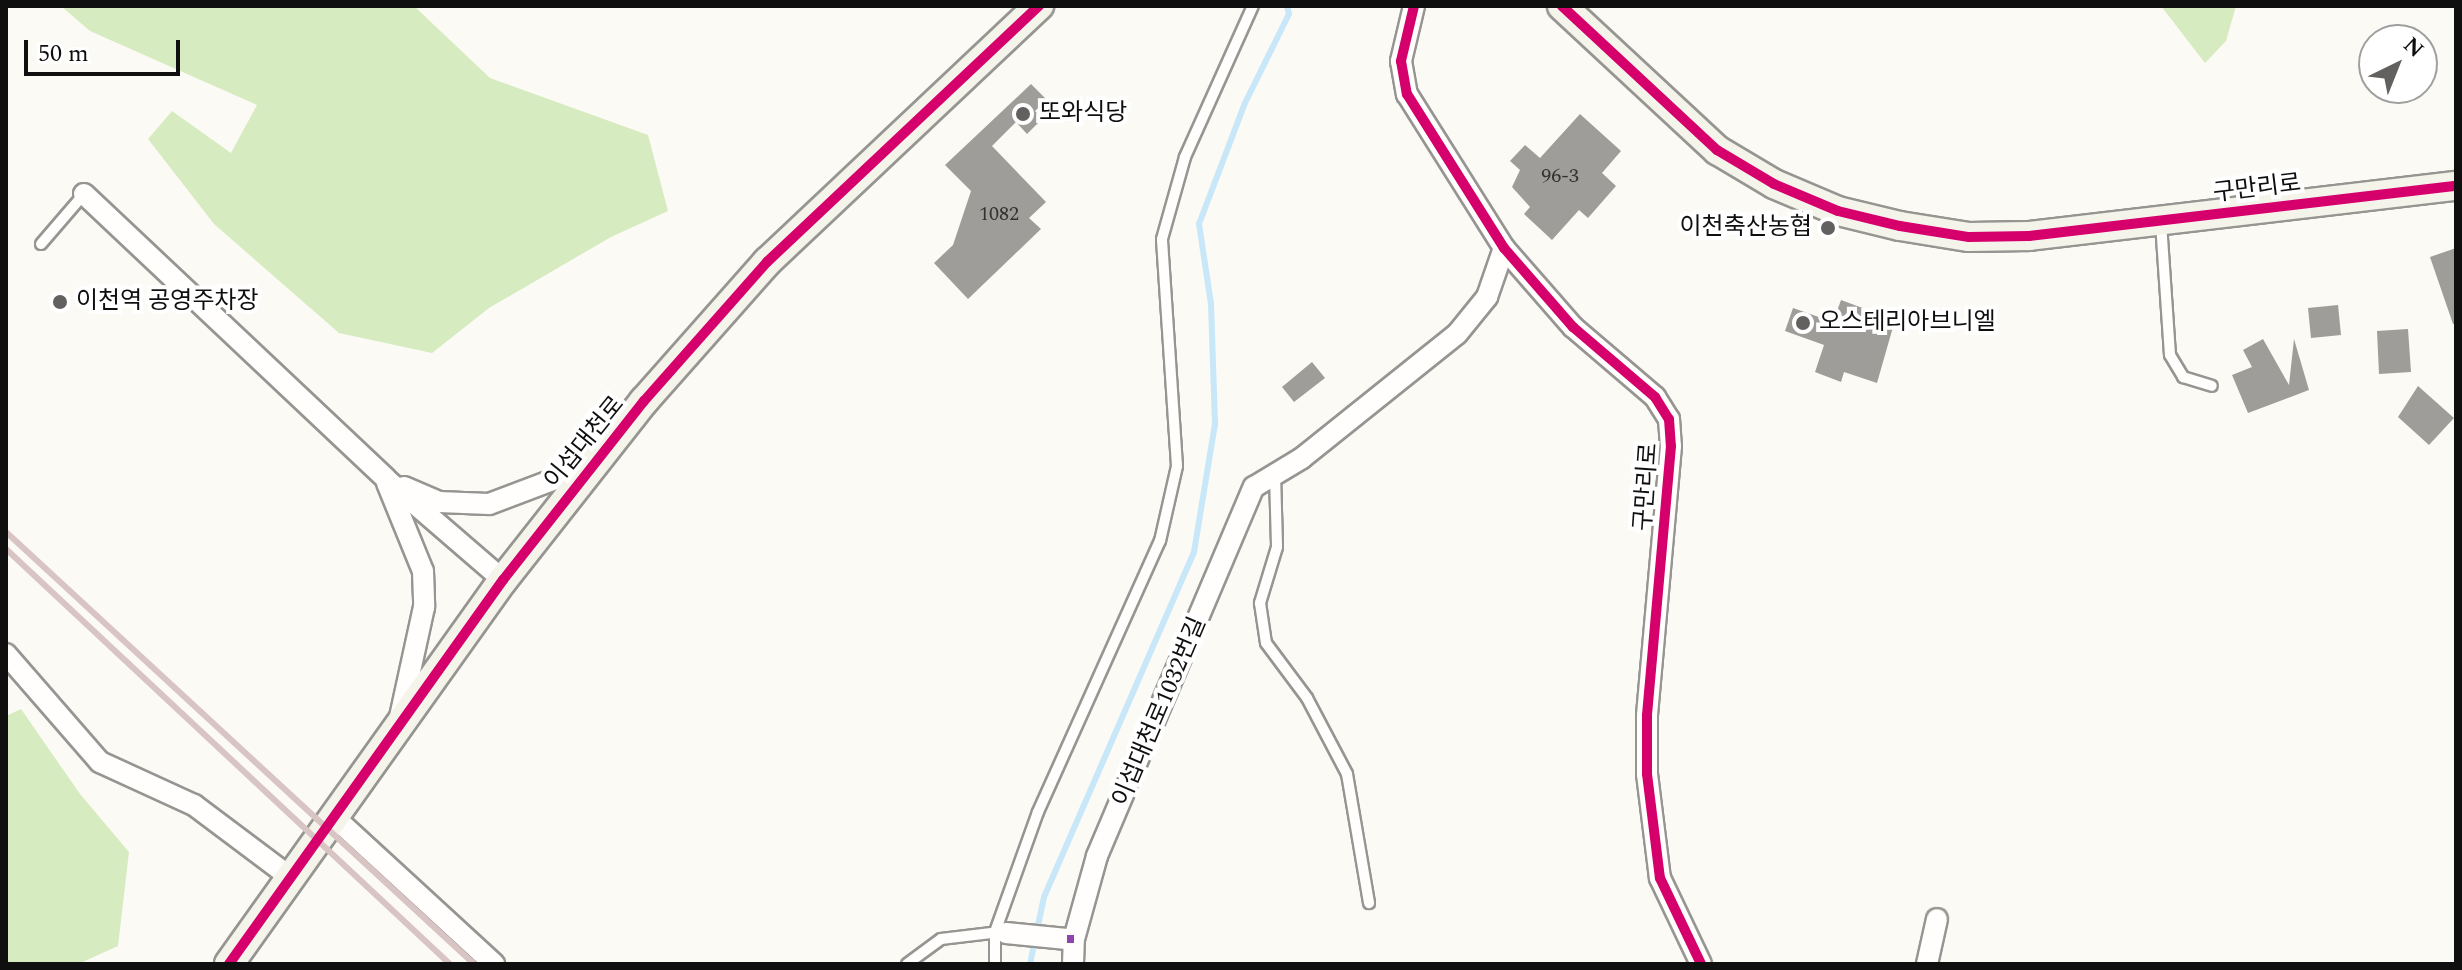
<!DOCTYPE html>
<html>
<head>
<meta charset="utf-8">
<style>
	body { margin:0 }
	#map { position:relative; width:2462px; height:970px; overflow:hidden; background:#fcfaf4; font-family:Spectral,"Noto Sans KR",serif }
	div>[style] { position:absolute }
	.forest>* { inset:0; background:#d6ebc0 }
	.stream>* { height:6px; margin:-3px; padding:0 3px; transform-origin:3px; border-radius:3px; background:#c8e7f8 }
	.building>* { inset:0; background:#9f9d99 }
	.roads { filter:drop-shadow(2px 0 #969592) drop-shadow(-2px 0 #969592) drop-shadow(0 2px #969592) drop-shadow(0 -2px #969592) }
	.lane>* { height:10px; margin:-5px; padding:0 5px; transform-origin:5px; border-radius:5px; background:#fffefd }
	.street>* { height:20px; margin:-10px; padding:0 10px; transform-origin:10px; border-radius:10px; background:#fffefd }
	.secondary>* { height:28px; margin:-14px; padding:0 14px; transform-origin:14px; border-radius:14px; background:#f5f4ea }
	.rail>* { height:6px; margin:-3px; padding:0 3px; transform-origin:3px; border-radius:3px; background:#d9c4c4 }
	.quiet>* { height:8px; margin-top:-4px; transform-origin:0; background:repeating-linear-gradient(90deg,#8e44ad 0 16px,transparent 0 24px) }
	.cycleway>* { height:10px; margin:-5px; padding:0 5px; transform-origin:5px; border-radius:5px; background:#d6006c }
	.dots>* { width:22px; height:22px; translate:-50% -50%; box-sizing:border-box; border:4px solid #fff; border-radius:50% }
	span { translate:-50% -50%; white-space:nowrap; text-align:center; line-height:1.15; -webkit-text-stroke:8px #fff; paint-order:stroke }
	.number-label { font-size:20px; color:#333232 }
	.number-label span { -webkit-text-stroke-width:0 }
	.poi-label { font-size:24px; color:#0f0f0f }
	.left { translate:0 -50%; text-align:left }
	.right { translate:-100% -50%; text-align:right }
	.street-label { font-size:24px; color:#0f0f0f }
	.frame { position:absolute; inset:0; border:8px solid #0f0f0f; pointer-events:none }
	.north { position:absolute; left:2358px; top:24px; width:80px; height:80px; box-sizing:border-box; background:#fff; border:2px solid #9f9f9f; border-radius:50%; rotate:43deg; font-size:22px; font-weight:700; line-height:32px; text-align:center; color:#0f0f0f }
	.north::after { content:''; display:block; margin:auto; width:28px; height:36px; background:#62615f; clip-path:polygon(50% 0,100% 100%,50% 72%,0 100%) }
	.scale { position:absolute; left:24px; top:40px; width:156px; height:36px; box-sizing:border-box; border:4px solid #0f0f0f; border-top:0; padding-left:10px; font-size:24px; line-height:28px; white-space:nowrap; color:#0f0f0f; -webkit-text-stroke:6px #fff; paint-order:stroke }
</style>
</head>
<body>
<div id="map">
	<div class="forest">
		<div style="clip-path:polygon(61px 6px,414px 6px,490px 78px,648px 135px,668px 211px,611px 237px,489px 308px,432px 353px,339px 333px,214px 224px,148px 139px,172px 111px,231px 153px,257px 105px,90px 31px)"></div>
		<div style="clip-path:polygon(2161px 6px,2236px 6px,2226px 41px,2205px 63px)"></div>
		<div style="clip-path:polygon(21px 709px,80px 794px,129px 852px,118px 946px,78px 964px,6px 964px,6px 716px)"></div>
	</div>
	<div class="stream">
		<div style="left:1030px;top:964px;width:68px;rotate:-78.2deg"></div>
		<div style="left:1044px;top:897px;width:376px;rotate:-66.5deg"></div>
		<div style="left:1194px;top:552px;width:130px;rotate:-80.7deg"></div>
		<div style="left:1215px;top:424px;width:120px;rotate:-91.9deg"></div>
		<div style="left:1211px;top:304px;width:81px;rotate:-98.5deg"></div>
		<div style="left:1199px;top:224px;width:129px;rotate:-69.2deg"></div>
		<div style="left:1245px;top:103px;width:99px;rotate:-63.7deg"></div>
		<div style="left:1289px;top:14px;width:8px;rotate:-104deg"></div>
	</div>
	<div class="building">
		<div style="clip-path:polygon(1031px 84px,1047px 100px,1035px 111px,1042px 119px,1027px 134px,1016px 122px,992px 146px,1046px 202px,1029px 218px,1041px 229px,968px 299px,934px 263px,953px 245px,971px 191px,945px 165px)"></div>
		<div style="clip-path:polygon(1580px 114px,1621px 151px,1602px 173px,1616px 186px,1588px 218px,1579px 210px,1552px 240px,1524px 214px,1530px 207px,1512px 187px,1520px 170px,1510px 161px,1525px 145px,1540px 158px)"></div>
		<div style="clip-path:polygon(2456px 248px,2456px 324px,2453px 324px,2430px 257px)"></div>
		<div style="clip-path:polygon(1841px 300px,1895px 320px,1877px 383px,1844px 372px,1841px 382px,1815px 372px,1824px 345px,1785px 331px,1793px 308px,1833px 322px)"></div>
		<div style="clip-path:polygon(2338px 305px,2341px 335px,2311px 338px,2308px 308px)"></div>
		<div style="clip-path:polygon(2408px 329px,2411px 372px,2379px 374px,2377px 331px)"></div>
		<div style="clip-path:polygon(2263px 339px,2289px 385px,2294px 339px,2309px 390px,2248px 413px,2232px 375px,2252px 367px,2243px 350px)"></div>
		<div style="clip-path:polygon(1312px 362px,1325px 378px,1294px 402px,1282px 387px)"></div>
		<div style="clip-path:polygon(2418px 386px,2454px 418px,2429px 445px,2398px 417px)"></div>
	</div>
	<div class="roads">
		<div class="lane">
			<div style="left:2161px;top:223px;width:132px;rotate:86.1deg"></div>
			<div style="left:2170px;top:355px;width:26px;rotate:59deg"></div>
			<div style="left:2183px;top:377px;width:30px;rotate:17deg"></div>
			<div style="left:41px;top:244px;width:66px;rotate:-49.3deg"></div>
			<div style="left:1275px;top:474px;width:73px;rotate:88.4deg"></div>
			<div style="left:1277px;top:547px;width:59px;rotate:106.9deg"></div>
			<div style="left:1260px;top:603px;width:40px;rotate:81.5deg"></div>
			<div style="left:1266px;top:643px;width:69px;rotate:53.3deg"></div>
			<div style="left:1307px;top:698px;width:86px;rotate:62.2deg"></div>
			<div style="left:1347px;top:774px;width:131px;rotate:80.3deg"></div>
			<div style="left:907px;top:964px;width:42px;rotate:-36.3deg"></div>
			<div style="left:941px;top:939px;width:59px;rotate:-6.8deg"></div>
			<div style="left:995px;top:964px;width:32px;rotate:-90deg"></div>
			<div style="left:995px;top:932px;width:127px;rotate:-70.3deg"></div>
			<div style="left:1038px;top:812px;width:297px;rotate:-65.8deg"></div>
			<div style="left:1160px;top:541px;width:77px;rotate:-77.2deg"></div>
			<div style="left:1177px;top:466px;width:227px;rotate:-93.8deg"></div>
			<div style="left:1162px;top:239px;width:85px;rotate:-74.3deg"></div>
			<div style="left:1185px;top:157px;width:166px;rotate:-65.8deg"></div>
		</div>
		<div class="street">
			<div style="left:1414px;top:6px;width:57px;rotate:103.3deg"></div>
			<div style="left:1401px;top:61px;width:34px;rotate:80deg"></div>
			<div style="left:1407px;top:94px;width:182px;rotate:57.8deg"></div>
			<div style="left:1504px;top:248px;width:105px;rotate:48.9deg"></div>
			<div style="left:1573px;top:327px;width:108px;rotate:40.5deg"></div>
			<div style="left:1655px;top:397px;width:26px;rotate:58deg"></div>
			<div style="left:1669px;top:419px;width:27px;rotate:86deg"></div>
			<div style="left:1671px;top:446px;width:271px;rotate:95.1deg"></div>
			<div style="left:1647px;top:716px;width:58px;rotate:90deg"></div>
			<div style="left:1647px;top:774px;width:105px;rotate:82.9deg"></div>
			<div style="left:1660px;top:878px;width:95px;rotate:64.5deg"></div>
			<div style="left:84px;top:194px;width:415px;rotate:43.3deg"></div>
			<div style="left:386px;top:479px;width:155px;rotate:40.8deg"></div>
			<div style="left:387px;top:483px;width:95px;rotate:67.8deg"></div>
			<div style="left:423px;top:571px;width:36px;rotate:88deg"></div>
			<div style="left:424px;top:607px;width:113px;rotate:102.3deg"></div>
			<div style="left:404px;top:487px;width:38px;rotate:23deg"></div>
			<div style="left:439px;top:502px;width:50px;rotate:2.3deg"></div>
			<div style="left:489px;top:504px;width:110px;rotate:-20.7deg"></div>
			<div style="left:6px;top:654px;width:143px;rotate:49deg"></div>
			<div style="left:100px;top:762px;width:103px;rotate:24.6deg"></div>
			<div style="left:194px;top:805px;width:120px;rotate:36.9deg"></div>
			<div style="left:333px;top:816px;width:219px;rotate:42.6deg"></div>
			<div style="left:1006px;top:933px;width:61px;rotate:5.6deg"></div>
			<div style="left:1073px;top:964px;width:25px;rotate:-88deg"></div>
			<div style="left:1074px;top:939px;width:86px;rotate:-74.5deg"></div>
			<div style="left:1097px;top:856px;width:401px;rotate:-67deg"></div>
			<div style="left:1254px;top:487px;width:56px;rotate:-31.1deg"></div>
			<div style="left:1302px;top:458px;width:198px;rotate:-38.7deg"></div>
			<div style="left:1457px;top:334px;width:48px;rotate:-51deg"></div>
			<div style="left:1487px;top:297px;width:52px;rotate:-70.9deg"></div>
			<div style="left:1927px;top:964px;width:46px;rotate:-77.5deg"></div>
		</div>
		<div class="secondary">
			<div style="left:1562px;top:6px;width:212px;rotate:42.9deg"></div>
			<div style="left:1717px;top:150px;width:66px;rotate:30.8deg"></div>
			<div style="left:1774px;top:184px;width:69px;rotate:22.9deg"></div>
			<div style="left:1838px;top:211px;width:64px;rotate:13.6deg"></div>
			<div style="left:1900px;top:226px;width:70px;rotate:9.1deg"></div>
			<div style="left:1969px;top:237px;width:60px;rotate:-1deg"></div>
			<div style="left:2029px;top:236px;width:430px;rotate:-6.7deg"></div>
			<div style="left:229px;top:964px;width:472px;rotate:-54.5deg"></div>
			<div style="left:503px;top:580px;width:228px;rotate:-51.8deg"></div>
			<div style="left:644px;top:401px;width:186px;rotate:-48.5deg"></div>
			<div style="left:767px;top:262px;width:374px;rotate:-43.3deg"></div>
		</div>
	</div>
	<div class="rail">
		<div style="left:6px;top:532px;width:637px;rotate:42.71deg"></div>
		<div style="left:6px;top:549px;width:608px;rotate:43.07deg"></div>
	</div>
	<div class="quiet">
		<div style="left:1067px;top:939px;width:7px"></div>
	</div>
	<div class="cycleway">
		<div style="left:1414px;top:6px;width:57px;rotate:103.3deg"></div>
		<div style="left:1401px;top:61px;width:34px;rotate:80deg"></div>
		<div style="left:1407px;top:94px;width:182px;rotate:57.8deg"></div>
		<div style="left:1504px;top:248px;width:105px;rotate:48.9deg"></div>
		<div style="left:1573px;top:327px;width:108px;rotate:40.5deg"></div>
		<div style="left:1655px;top:397px;width:26px;rotate:58deg"></div>
		<div style="left:1669px;top:419px;width:27px;rotate:86deg"></div>
		<div style="left:1671px;top:446px;width:271px;rotate:95.1deg"></div>
		<div style="left:1647px;top:716px;width:58px;rotate:90deg"></div>
		<div style="left:1647px;top:774px;width:105px;rotate:82.9deg"></div>
		<div style="left:1660px;top:878px;width:95px;rotate:64.5deg"></div>
		<div style="left:1562px;top:6px;width:212px;rotate:42.9deg"></div>
		<div style="left:1717px;top:150px;width:66px;rotate:30.8deg"></div>
		<div style="left:1774px;top:184px;width:69px;rotate:22.9deg"></div>
		<div style="left:1838px;top:211px;width:64px;rotate:13.6deg"></div>
		<div style="left:1900px;top:226px;width:70px;rotate:9.1deg"></div>
		<div style="left:1969px;top:237px;width:60px;rotate:-1deg"></div>
		<div style="left:2029px;top:236px;width:430px;rotate:-6.7deg"></div>
		<div style="left:229px;top:964px;width:472px;rotate:-54.5deg"></div>
		<div style="left:503px;top:580px;width:228px;rotate:-51.8deg"></div>
		<div style="left:644px;top:401px;width:186px;rotate:-48.5deg"></div>
		<div style="left:767px;top:262px;width:374px;rotate:-43.3deg"></div>
	</div>
	<div class="dots">
		<div style="left:1023px;top:114px;background:#62615f"></div>
		<div style="left:1828px;top:228px;background:#62615f"></div>
		<div style="left:60px;top:302px;background:#62615f"></div>
		<div style="left:1803px;top:323px;background:#62615f"></div>
	</div>
	<div class="number-label">
		<span style="left:1560px;top:176px">96-3</span>
		<span style="left:999px;top:214px">1082</span>
	</div>
	<div class="poi-label">
		<span class="left" style="left:1039px;top:114px">또와식당</span>
		<span class="right" style="left:1812px;top:228px">이천축산농협</span>
		<span class="left" style="left:76px;top:302px">이천역 공영주차장</span>
		<span class="left" style="left:1819px;top:323px">오스테리아브니엘</span>
	</div>
	<div class="street-label">
		<span style="left:2257px;top:189px;rotate:-7deg">구만리로</span>
		<span style="left:585px;top:443px;rotate:-51deg">이섭대천로</span>
		<span style="left:1647px;top:487px;rotate:-86deg">구만리로</span>
		<span style="left:1160px;top:712px;rotate:-67deg">이섭대천로1032번길</span>
	</div>
	<div class="frame"></div>
	<div class="north">N</div>
	<div class="scale">50 m</div>
</div>
</body>
</html>
